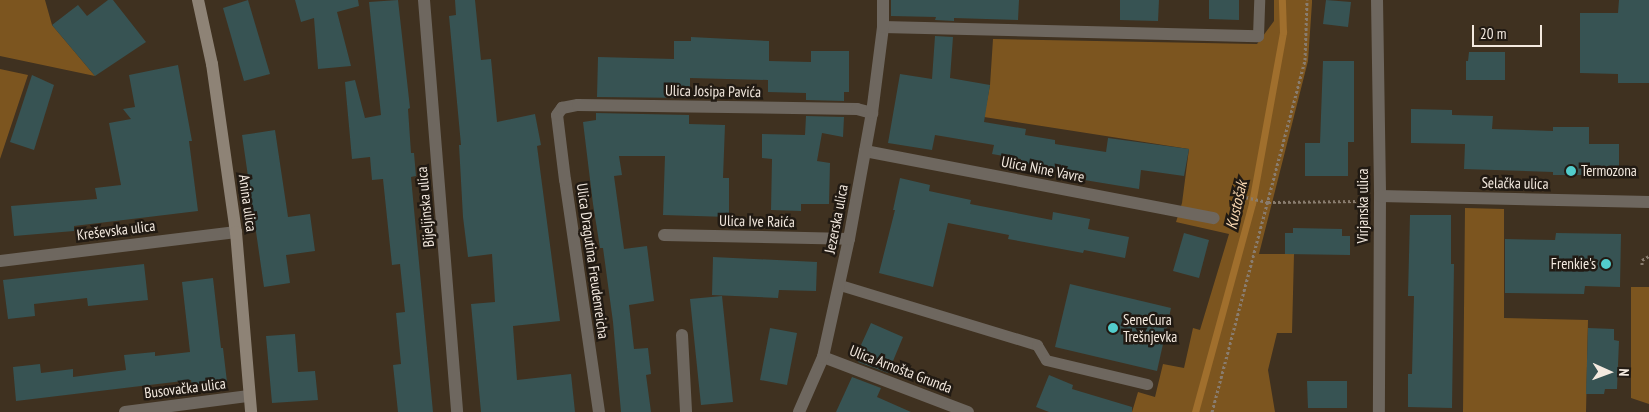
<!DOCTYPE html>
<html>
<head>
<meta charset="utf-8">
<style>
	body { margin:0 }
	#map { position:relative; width:1649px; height:412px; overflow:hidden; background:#3f3120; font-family:"PT Sans Narrow",sans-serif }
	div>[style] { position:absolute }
	.green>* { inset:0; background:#7c551f }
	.stream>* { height:7px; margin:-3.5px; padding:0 3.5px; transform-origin:3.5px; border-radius:3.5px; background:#a06f2d }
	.building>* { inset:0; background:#375353 }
	.path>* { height:3px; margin-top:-1.5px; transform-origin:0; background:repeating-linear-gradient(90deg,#897c6e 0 2.5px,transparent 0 5px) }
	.lane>* { height:11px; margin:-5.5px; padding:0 5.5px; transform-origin:5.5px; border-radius:5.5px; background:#6e675f }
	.street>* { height:12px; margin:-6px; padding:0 6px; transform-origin:6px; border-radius:6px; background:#6e675f }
	.secondary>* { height:12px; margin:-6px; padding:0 6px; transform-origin:6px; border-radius:6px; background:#8e8376 }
	.dots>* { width:14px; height:14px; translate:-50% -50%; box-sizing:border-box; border:2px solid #211a13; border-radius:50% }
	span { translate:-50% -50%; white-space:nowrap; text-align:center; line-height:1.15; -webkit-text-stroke:5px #211a13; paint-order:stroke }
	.street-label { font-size:15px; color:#f3e9df }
	.poi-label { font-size:15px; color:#f3e9df }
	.left { translate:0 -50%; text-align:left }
	.right { translate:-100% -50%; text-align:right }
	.water-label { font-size:16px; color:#f8d6b0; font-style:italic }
	.north { position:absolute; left:1584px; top:347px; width:50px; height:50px; -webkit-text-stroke:4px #211a13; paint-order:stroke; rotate:92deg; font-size:14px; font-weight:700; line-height:20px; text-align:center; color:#f3e9df }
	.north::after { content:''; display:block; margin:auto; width:18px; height:22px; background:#f3e9df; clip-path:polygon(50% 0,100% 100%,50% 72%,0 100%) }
	.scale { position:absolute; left:1472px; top:25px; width:70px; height:22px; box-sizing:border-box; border:2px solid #f3e9df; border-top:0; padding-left:6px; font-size:15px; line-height:18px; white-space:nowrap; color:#f3e9df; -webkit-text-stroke:4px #211a13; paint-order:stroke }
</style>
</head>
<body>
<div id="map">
	<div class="green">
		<div style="clip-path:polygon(0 0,45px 0,52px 25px,95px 76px,0 56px)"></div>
		<div style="clip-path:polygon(1274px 0,1312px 0,1312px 3px,1308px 61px,1259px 254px,1294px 254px,1292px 333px,1277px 333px,1268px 370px,1275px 412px,1132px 412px,1138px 392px,1155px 397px,1163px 364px,1184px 368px,1193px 328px,1200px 330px,1229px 234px,1176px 222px,1182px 203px,1189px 149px,984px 117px,990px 85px,993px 39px,1257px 44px,1274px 21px)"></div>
		<div style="clip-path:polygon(0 69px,28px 75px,0 159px)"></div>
		<div style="clip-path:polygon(1465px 208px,1504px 209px,1504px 318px,1588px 320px,1586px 412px,1463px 412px)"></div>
		<div style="clip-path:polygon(1631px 287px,1649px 287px,1649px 404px,1631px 398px)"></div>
	</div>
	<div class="stream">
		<div style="left:1195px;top:412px;width:217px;rotate:-74.7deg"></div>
		<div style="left:1252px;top:203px;width:174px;rotate:-79.7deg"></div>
		<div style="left:1283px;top:32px;width:32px;rotate:-92deg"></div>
	</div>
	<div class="building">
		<div style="clip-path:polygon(108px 0,113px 0,146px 42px,95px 76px,52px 25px,78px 5px,87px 16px)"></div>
		<div style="clip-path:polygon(248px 0,270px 74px,244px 81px,223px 8px)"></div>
		<div style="clip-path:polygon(295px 0,358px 0,359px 6px,337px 12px,351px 66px,318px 69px,314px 18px,301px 22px)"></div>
		<div style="clip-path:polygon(398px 0,410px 108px,408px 109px,411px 153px,414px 153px,416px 176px,411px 177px,433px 412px,398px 412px,393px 365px,401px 364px,396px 313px,405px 312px,400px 264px,392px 265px,383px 179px,372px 180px,370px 157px,352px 159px,345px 82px,355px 80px,365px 118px,381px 115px,369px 2px)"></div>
		<div style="clip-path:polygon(455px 0,475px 0,481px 60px,491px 59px,497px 122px,535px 114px,541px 145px,537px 146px,560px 321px,513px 326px,517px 380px,571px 374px,575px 412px,481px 412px,471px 304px,495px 302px,492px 254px,468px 257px,463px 217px,459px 145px,461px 145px,449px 16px,456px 15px)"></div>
		<div style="clip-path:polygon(891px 0,1019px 0,1018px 20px,954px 18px,954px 21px,935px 20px,936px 17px,891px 16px)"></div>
		<div style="clip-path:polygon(1120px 0,1159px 0,1158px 21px,1120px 20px)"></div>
		<div style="clip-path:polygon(1209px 0,1239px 0,1239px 20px,1209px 19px)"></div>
		<div style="clip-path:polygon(1326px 0,1351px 2px,1348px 27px,1323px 24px)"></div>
		<div style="clip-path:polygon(1619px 0,1649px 0,1649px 83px,1618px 83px,1618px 74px,1580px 73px,1580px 13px,1618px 13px)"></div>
		<div style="clip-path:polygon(935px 36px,953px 37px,950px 78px,990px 85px,984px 122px,1026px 129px,1025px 135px,1055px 140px,1055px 144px,1106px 152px,1108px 138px,1189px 149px,1184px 176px,1141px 170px,1139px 189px,1060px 176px,1061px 170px,1021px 163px,1021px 159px,992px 154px,994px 145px,935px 135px,932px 150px,888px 143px,900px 74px,932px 79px)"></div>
		<div style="clip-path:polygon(691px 37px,769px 41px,769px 61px,811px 62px,811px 51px,849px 51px,849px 92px,844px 92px,844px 101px,806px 100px,806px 93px,768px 92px,768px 80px,690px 78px,690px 98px,597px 97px,598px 57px,674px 59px,674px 41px,691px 41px)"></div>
		<div style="clip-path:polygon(1469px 52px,1505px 52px,1505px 80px,1466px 80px,1466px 61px,1468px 61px)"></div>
		<div style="clip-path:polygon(1323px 61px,1354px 61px,1354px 142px,1348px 142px,1348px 176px,1305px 176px,1305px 143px,1320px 143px)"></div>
		<div style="clip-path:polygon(178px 65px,192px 141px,189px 141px,198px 211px,74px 226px,74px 231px,14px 236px,11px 206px,97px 199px,95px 188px,121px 185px,109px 123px,131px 119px,123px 109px,135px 107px,129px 75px)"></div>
		<div style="clip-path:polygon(32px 75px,54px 85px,34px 150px,10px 142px)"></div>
		<div style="clip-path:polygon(1411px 109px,1452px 110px,1452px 115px,1493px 116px,1492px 129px,1553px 131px,1553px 127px,1589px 127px,1589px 144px,1619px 144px,1619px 175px,1553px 175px,1553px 172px,1464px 169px,1465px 144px,1411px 143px)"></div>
		<div style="clip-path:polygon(596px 113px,689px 115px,689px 124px,725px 125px,723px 178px,729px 178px,729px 217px,663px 215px,665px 156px,619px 156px,622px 175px,614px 176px,624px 249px,647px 246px,654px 301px,629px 305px,634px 349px,648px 348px,651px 374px,646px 375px,651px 412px,621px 412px,613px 322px,603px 248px,600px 248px,593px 204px,583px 122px,596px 120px)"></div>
		<div style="clip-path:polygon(806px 116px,844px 117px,843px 137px,822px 133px,817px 161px,830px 163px,829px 204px,801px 204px,801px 211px,771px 210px,772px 159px,762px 158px,762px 134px,805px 135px)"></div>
		<div style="clip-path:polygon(275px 130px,288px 217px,310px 214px,315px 251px,286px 255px,290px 283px,264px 287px,242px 135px)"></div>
		<div style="clip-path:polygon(900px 178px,930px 185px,929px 191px,971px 200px,970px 204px,1052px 220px,1053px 212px,1090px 219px,1088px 229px,1129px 237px,1125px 258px,1084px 250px,1083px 253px,1008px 239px,1009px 235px,948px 223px,933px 287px,879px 273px,895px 210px,893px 210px)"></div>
		<div style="clip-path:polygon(1410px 215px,1451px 215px,1451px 264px,1454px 264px,1452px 408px,1408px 407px,1408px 374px,1412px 374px,1413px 334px,1414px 296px,1408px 296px)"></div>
		<div style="clip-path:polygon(1293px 228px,1342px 229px,1342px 236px,1350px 236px,1350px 255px,1285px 254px,1285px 233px,1293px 233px)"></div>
		<div style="clip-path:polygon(1184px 233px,1209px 240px,1199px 278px,1173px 271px)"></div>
		<div style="clip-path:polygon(1556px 233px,1621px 234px,1620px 287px,1585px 286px,1584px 294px,1505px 293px,1505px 239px,1555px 240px)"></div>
		<div style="clip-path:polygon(713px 257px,817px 262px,816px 291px,779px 290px,778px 298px,712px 295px)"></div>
		<div style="clip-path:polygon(144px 264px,148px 300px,88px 306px,87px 298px,34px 304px,35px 316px,8px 319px,3px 280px)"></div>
		<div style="clip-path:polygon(213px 278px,221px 348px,223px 348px,227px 382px,192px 386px,191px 380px,16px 401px,13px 367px,40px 364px,41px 373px,73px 369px,73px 377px,126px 370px,124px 355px,155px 352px,155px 356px,190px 352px,182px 282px)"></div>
		<div style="clip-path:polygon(1070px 284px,1171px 308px,1157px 371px,1055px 347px)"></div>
		<div style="clip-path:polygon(722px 296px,733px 402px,701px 405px,690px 299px)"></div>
		<div style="clip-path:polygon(871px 323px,903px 337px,888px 373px,858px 362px,860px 358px,856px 356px)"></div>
		<div style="clip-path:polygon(770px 328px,797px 333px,787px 385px,760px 380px)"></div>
		<div style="clip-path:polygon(1588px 328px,1614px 329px,1614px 340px,1619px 341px,1617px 389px,1605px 389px,1604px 394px,1586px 394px)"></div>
		<div style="clip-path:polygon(295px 334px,298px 372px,315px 371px,318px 400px,272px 403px,266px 336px)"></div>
		<div style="clip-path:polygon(1049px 375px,1073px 385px,1072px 389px,1132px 407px,1132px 412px,1049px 412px,1036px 407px)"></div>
		<div style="clip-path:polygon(852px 377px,881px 388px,877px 397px,911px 412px,836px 412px)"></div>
		<div style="clip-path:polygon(1307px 381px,1347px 381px,1347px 408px,1308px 408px)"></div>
	</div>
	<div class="path">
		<div style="left:1231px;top:215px;width:21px;rotate:-62deg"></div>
		<div style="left:1241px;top:196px;width:28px;rotate:13deg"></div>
		<div style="left:1268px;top:202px;width:94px;rotate:-0.6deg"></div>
		<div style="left:1642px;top:265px;width:5px;rotate:-90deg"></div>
		<div style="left:1642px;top:260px;width:8px;rotate:-30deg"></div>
		<div style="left:1212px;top:412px;width:364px;rotate:-75.2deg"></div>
		<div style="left:1305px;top:60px;width:60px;rotate:-88.1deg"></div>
	</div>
	<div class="lane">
		<div style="left:1258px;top:36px;width:36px;rotate:-88deg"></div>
		<div style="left:840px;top:285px;width:206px;rotate:16.9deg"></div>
		<div style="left:1037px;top:345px;width:17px;rotate:59deg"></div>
		<div style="left:1046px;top:360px;width:104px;rotate:13.4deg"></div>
	</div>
	<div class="street">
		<div style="left:424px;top:0;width:413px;rotate:85.4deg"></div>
		<div style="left:1377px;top:0;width:196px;rotate:89.1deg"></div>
		<div style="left:1380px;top:196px;width:216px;rotate:90.3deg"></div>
		<div style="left:883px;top:27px;width:375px;rotate:1.4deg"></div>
		<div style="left:865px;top:151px;width:355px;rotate:10.9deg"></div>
		<div style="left:1380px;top:196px;width:269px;rotate:1.3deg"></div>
		<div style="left:664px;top:235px;width:185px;rotate:1.2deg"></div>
		<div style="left:0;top:261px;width:238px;rotate:-7deg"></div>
		<div style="left:682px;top:335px;width:77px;rotate:87deg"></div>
		<div style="left:823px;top:357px;width:155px;rotate:20.8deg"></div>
		<div style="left:125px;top:412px;width:125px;rotate:-7.4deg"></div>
		<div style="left:599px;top:412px;width:234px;rotate:-98.3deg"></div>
		<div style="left:565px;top:180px;width:65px;rotate:-97deg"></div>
		<div style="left:557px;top:115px;width:9px;rotate:-54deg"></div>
		<div style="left:562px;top:108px;width:16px;rotate:-11deg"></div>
		<div style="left:578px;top:105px;width:279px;rotate:0.8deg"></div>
		<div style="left:857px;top:109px;width:16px;rotate:15deg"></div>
		<div style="left:799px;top:412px;width:60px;rotate:-66.4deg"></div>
		<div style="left:823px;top:357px;width:121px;rotate:-77.6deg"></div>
		<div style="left:849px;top:239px;width:128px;rotate:-79.7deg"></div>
		<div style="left:872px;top:113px;width:87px;rotate:-82.7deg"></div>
		<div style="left:883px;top:27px;width:27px;rotate:-90deg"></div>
	</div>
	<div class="secondary">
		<div style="left:198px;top:0;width:66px;rotate:77.7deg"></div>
		<div style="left:212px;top:64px;width:170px;rotate:81.9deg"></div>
		<div style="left:236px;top:232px;width:181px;rotate:85.2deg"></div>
	</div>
	<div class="dots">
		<div style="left:1571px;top:171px;background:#52cdcc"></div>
		<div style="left:1606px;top:264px;background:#52cdcc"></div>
		<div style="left:1113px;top:328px;background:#52cdcc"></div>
	</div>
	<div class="street-label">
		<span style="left:713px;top:91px;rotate:1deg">Ulica Josipa Pavića</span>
		<span style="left:1043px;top:169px;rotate:11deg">Ulica Nine Vavre</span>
		<span style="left:1515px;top:183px;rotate:1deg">Selačka ulica</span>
		<span style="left:248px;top:203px;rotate:82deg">Anina ulica</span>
		<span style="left:1363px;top:206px;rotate:-90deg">Virjanska ulica</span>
		<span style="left:425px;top:207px;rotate:-95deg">Bijeljinska ulica</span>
		<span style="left:836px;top:219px;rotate:-79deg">Jezerska ulica</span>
		<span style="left:757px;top:221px;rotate:1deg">Ulica Ive Raića</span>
		<span style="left:116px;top:230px;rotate:-7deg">Kreševska ulica</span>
		<span style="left:593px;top:261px;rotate:82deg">Ulica Dragutina Freudenreicha</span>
		<span style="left:901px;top:369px;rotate:21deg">Ulica Arnošta Grunda</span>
		<span style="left:185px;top:388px;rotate:-7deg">Busovačka ulica</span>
	</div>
	<div class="poi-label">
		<span class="left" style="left:1581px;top:171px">Termozona</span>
		<span class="right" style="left:1596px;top:264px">Frenkie's</span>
		<span class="left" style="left:1123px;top:328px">SeneCura<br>Trešnjevka</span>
	</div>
	<div class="water-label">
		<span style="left:1236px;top:205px;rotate:-77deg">Kustošak</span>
	</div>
	<div class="north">N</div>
	<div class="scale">20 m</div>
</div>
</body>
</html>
